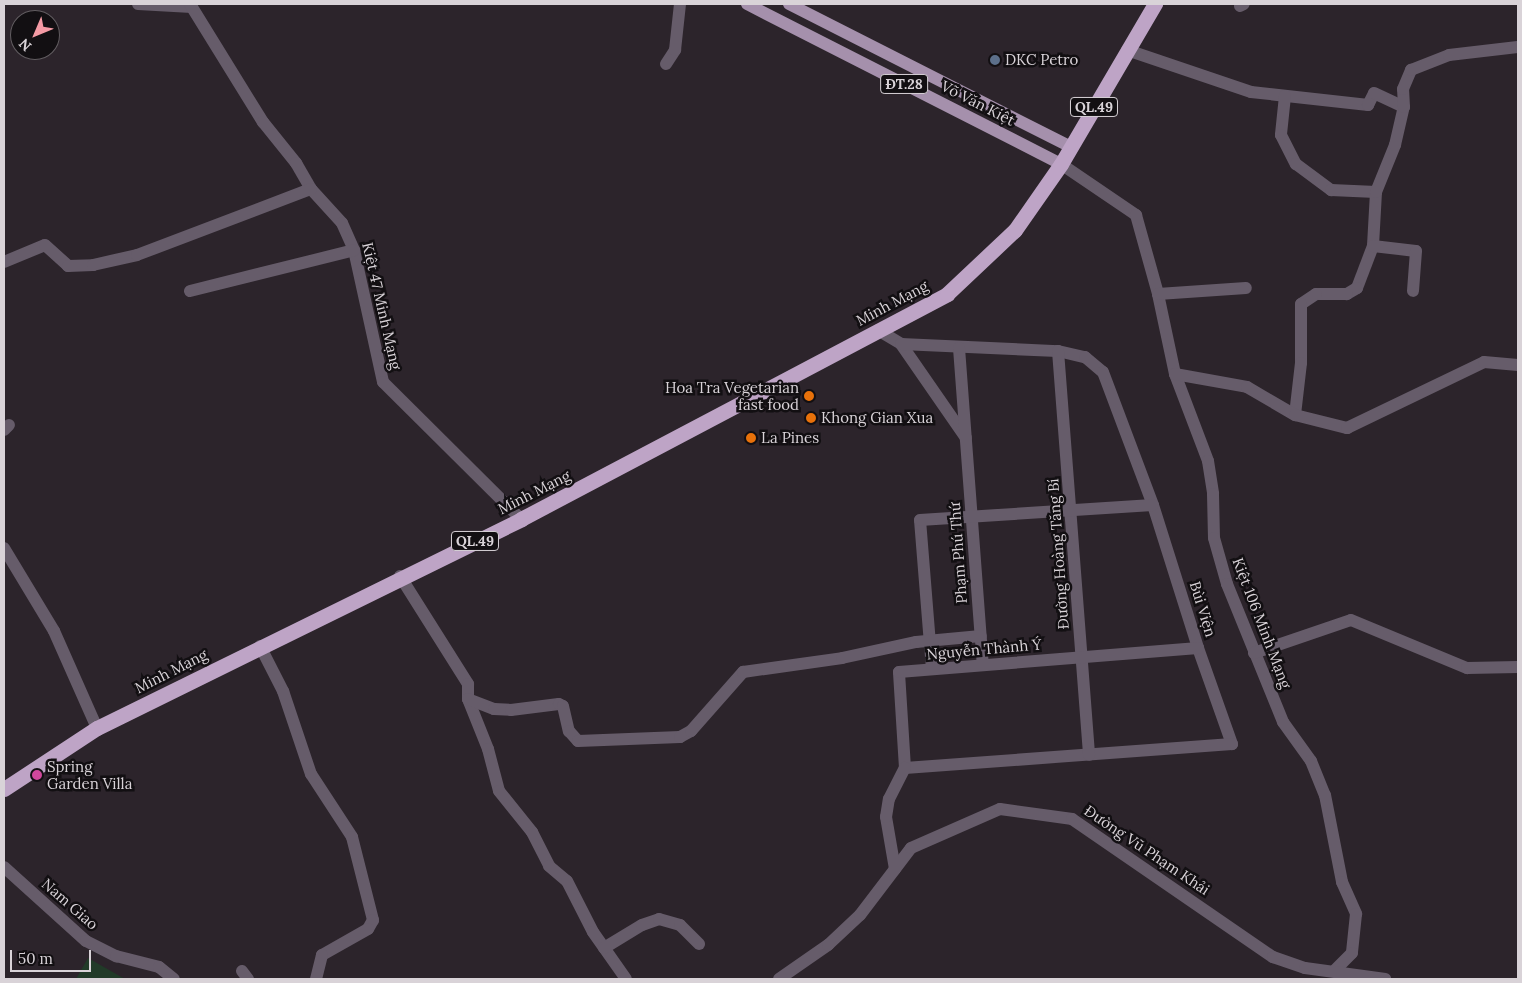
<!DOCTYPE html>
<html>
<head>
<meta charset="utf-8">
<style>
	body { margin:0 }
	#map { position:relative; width:1522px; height:983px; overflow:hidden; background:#2c242b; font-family:Lora,serif }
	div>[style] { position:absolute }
	.green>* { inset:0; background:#213a28 }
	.street>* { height:12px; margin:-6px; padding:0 6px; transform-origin:6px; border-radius:6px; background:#665c6a }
	.primary>* { height:12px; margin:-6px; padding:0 6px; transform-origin:6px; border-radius:6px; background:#a590ac }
	.highway>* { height:15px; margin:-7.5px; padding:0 7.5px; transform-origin:7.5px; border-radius:7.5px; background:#bea4c6 }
	.dots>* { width:14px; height:14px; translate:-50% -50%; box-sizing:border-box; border:2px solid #120f12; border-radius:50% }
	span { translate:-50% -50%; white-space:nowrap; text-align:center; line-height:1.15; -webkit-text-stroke:5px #120f12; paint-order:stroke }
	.shield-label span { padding:1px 4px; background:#120f12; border:1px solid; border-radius:4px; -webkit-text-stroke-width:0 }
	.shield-label { font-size:14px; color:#d9d3d8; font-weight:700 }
	.poi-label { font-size:15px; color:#d9d3d8 }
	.left { translate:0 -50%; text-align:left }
	.right { translate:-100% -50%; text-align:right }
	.street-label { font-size:15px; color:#d9d3d8 }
	.frame { position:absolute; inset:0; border:5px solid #d9d3d8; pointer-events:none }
	.north { position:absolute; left:10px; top:10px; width:50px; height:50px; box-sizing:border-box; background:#120f12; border:1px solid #625d61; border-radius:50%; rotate:225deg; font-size:14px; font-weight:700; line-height:20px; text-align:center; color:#d9d3d8 }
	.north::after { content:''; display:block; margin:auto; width:18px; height:22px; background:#f49aa4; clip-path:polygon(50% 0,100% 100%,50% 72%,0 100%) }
	.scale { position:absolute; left:10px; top:950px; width:81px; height:22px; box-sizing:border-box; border:2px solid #d9d3d8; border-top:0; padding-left:6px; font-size:15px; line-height:18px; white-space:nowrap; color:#d9d3d8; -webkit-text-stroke:4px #120f12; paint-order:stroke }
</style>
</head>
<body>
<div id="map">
	<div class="green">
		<div style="clip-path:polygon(88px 958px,125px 979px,76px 979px)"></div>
	</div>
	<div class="street">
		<div style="left:138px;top:4px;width:54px;rotate:3.2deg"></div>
		<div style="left:190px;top:4px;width:139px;rotate:58.3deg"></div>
		<div style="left:263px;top:122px;width:53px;rotate:51.2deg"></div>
		<div style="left:296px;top:163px;width:30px;rotate:60deg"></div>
		<div style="left:311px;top:189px;width:46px;rotate:47.6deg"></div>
		<div style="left:342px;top:223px;width:30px;rotate:66deg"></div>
		<div style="left:354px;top:250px;width:135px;rotate:77.6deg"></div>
		<div style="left:383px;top:382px;width:194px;rotate:44.8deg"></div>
		<div style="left:1240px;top:6px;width:4px;rotate:-27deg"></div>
		<div style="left:1127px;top:50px;width:131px;rotate:18.7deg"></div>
		<div style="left:1251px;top:92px;width:118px;rotate:6.3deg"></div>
		<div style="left:1368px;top:105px;width:13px;rotate:-63deg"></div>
		<div style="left:1374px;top:93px;width:33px;rotate:25deg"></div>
		<div style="left:666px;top:64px;width:17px;rotate:-57deg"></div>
		<div style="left:675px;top:50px;width:46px;rotate:-83.8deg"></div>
		<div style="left:1285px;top:96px;width:39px;rotate:96deg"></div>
		<div style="left:1281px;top:135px;width:33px;rotate:63deg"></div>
		<div style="left:1296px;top:164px;width:44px;rotate:36.6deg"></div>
		<div style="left:1331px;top:190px;width:45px;rotate:2.5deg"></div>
		<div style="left:1376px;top:192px;width:54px;rotate:93.2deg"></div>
		<div style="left:1373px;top:246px;width:45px;rotate:110.9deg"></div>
		<div style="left:1357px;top:288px;width:12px;rotate:149deg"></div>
		<div style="left:1347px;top:294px;width:31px;rotate:180deg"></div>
		<div style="left:1316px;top:294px;width:18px;rotate:146deg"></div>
		<div style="left:1301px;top:304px;width:59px;rotate:90deg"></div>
		<div style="left:1301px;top:363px;width:52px;rotate:96.6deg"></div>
		<div style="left:1061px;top:164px;width:91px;rotate:34.2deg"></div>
		<div style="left:1136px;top:215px;width:82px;rotate:74.4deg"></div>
		<div style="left:1158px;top:294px;width:82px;rotate:78deg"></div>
		<div style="left:1175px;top:374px;width:93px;rotate:69.2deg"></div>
		<div style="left:1208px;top:461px;width:33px;rotate:81deg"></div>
		<div style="left:1213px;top:494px;width:44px;rotate:88.7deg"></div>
		<div style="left:1214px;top:538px;width:48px;rotate:74.2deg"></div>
		<div style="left:1227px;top:584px;width:149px;rotate:67.9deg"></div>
		<div style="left:1283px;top:722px;width:48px;rotate:54.3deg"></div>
		<div style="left:1311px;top:761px;width:37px;rotate:68deg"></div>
		<div style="left:1325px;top:795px;width:89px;rotate:78.9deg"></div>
		<div style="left:1342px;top:882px;width:35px;rotate:66deg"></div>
		<div style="left:1356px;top:914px;width:39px;rotate:96deg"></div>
		<div style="left:1352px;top:953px;width:24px;rotate:135deg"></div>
		<div style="left:1376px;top:192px;width:51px;rotate:-68deg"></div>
		<div style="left:1395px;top:145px;width:39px;rotate:-77deg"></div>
		<div style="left:1404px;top:107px;width:18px;rotate:-93deg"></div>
		<div style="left:1403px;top:89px;width:21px;rotate:-67deg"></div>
		<div style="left:1411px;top:70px;width:41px;rotate:-21.5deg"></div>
		<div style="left:1449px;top:55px;width:69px;rotate:-6.6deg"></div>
		<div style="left:1373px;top:246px;width:43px;rotate:6.6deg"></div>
		<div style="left:1416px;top:251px;width:40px;rotate:94.3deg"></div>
		<div style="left:4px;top:262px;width:44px;rotate:-22.5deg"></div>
		<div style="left:45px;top:245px;width:31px;rotate:42deg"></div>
		<div style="left:68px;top:266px;width:25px;rotate:-2deg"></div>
		<div style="left:93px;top:265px;width:45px;rotate:-12.8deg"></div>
		<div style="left:137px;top:255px;width:186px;rotate:-20.8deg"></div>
		<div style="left:190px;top:291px;width:169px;rotate:-14deg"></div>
		<div style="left:1158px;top:294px;width:88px;rotate:-3.9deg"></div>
		<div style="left:878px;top:330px;width:27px;rotate:31deg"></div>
		<div style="left:901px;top:344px;width:114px;rotate:55.3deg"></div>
		<div style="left:901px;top:344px;width:157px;rotate:2.6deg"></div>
		<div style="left:1058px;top:351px;width:28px;rotate:13deg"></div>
		<div style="left:1085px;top:357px;width:23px;rotate:40deg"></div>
		<div style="left:1103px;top:372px;width:142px;rotate:69.4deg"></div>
		<div style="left:1153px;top:505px;width:150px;rotate:72.5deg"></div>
		<div style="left:1198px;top:648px;width:102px;rotate:70.5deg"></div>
		<div style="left:1232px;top:744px;width:328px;rotate:175.8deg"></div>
		<div style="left:959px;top:348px;width:318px;rotate:85.7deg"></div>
		<div style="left:1058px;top:351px;width:405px;rotate:85.6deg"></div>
		<div style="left:1175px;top:374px;width:73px;rotate:10.2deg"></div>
		<div style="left:1247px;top:387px;width:56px;rotate:30.3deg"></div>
		<div style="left:1295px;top:415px;width:54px;rotate:14deg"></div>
		<div style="left:1347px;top:428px;width:152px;rotate:-25.7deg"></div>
		<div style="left:1484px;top:362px;width:34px;rotate:5deg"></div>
		<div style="left:4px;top:430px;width:7px;rotate:-45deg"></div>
		<div style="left:4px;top:548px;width:97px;rotate:58.9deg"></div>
		<div style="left:54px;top:631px;width:106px;rotate:66.1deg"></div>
		<div style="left:400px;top:576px;width:128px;rotate:57.8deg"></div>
		<div style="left:468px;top:684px;width:15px;rotate:90deg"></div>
		<div style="left:468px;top:699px;width:54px;rotate:68.2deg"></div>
		<div style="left:488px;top:749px;width:43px;rotate:75.3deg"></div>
		<div style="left:499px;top:791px;width:53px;rotate:51.2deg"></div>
		<div style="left:532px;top:832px;width:38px;rotate:63deg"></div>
		<div style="left:549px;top:866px;width:23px;rotate:40deg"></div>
		<div style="left:567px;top:881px;width:57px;rotate:63deg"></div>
		<div style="left:593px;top:932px;width:57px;rotate:54.9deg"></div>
		<div style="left:260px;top:646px;width:51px;rotate:62.9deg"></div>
		<div style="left:283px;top:691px;width:88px;rotate:71.4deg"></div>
		<div style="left:311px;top:774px;width:75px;rotate:56.9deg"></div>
		<div style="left:352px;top:837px;width:86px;rotate:75.8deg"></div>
		<div style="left:373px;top:920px;width:10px;rotate:119deg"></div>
		<div style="left:368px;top:929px;width:53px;rotate:150.5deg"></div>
		<div style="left:322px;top:955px;width:25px;rotate:104deg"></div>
		<div style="left:1254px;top:653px;width:102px;rotate:-18.8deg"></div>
		<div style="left:1351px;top:620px;width:126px;rotate:22.5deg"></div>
		<div style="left:1467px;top:668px;width:51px;rotate:-1.1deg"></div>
		<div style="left:932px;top:669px;width:149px;rotate:-94.6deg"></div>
		<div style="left:920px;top:520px;width:233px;rotate:-3.7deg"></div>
		<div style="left:468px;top:699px;width:28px;rotate:21deg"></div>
		<div style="left:494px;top:709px;width:17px;rotate:3deg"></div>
		<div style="left:511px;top:710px;width:48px;rotate:-7.1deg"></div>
		<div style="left:559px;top:704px;width:4px;rotate:27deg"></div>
		<div style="left:563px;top:706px;width:26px;rotate:77deg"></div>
		<div style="left:569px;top:731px;width:13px;rotate:48deg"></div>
		<div style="left:578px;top:741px;width:102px;rotate:-2.2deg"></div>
		<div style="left:680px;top:737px;width:13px;rotate:-29deg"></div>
		<div style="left:691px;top:731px;width:79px;rotate:-48.6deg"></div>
		<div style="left:743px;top:672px;width:100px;rotate:-8deg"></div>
		<div style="left:842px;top:658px;width:76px;rotate:-12.2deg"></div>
		<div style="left:916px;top:642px;width:65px;rotate:-5.3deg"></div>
		<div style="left:905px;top:768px;width:96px;rotate:-93.6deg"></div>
		<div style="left:899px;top:672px;width:300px;rotate:-4.6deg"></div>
		<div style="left:4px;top:867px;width:110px;rotate:42.1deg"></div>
		<div style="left:86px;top:941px;width:34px;rotate:27deg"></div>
		<div style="left:116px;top:956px;width:44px;rotate:14.3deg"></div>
		<div style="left:159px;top:967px;width:19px;rotate:39deg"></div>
		<div style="left:895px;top:869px;width:53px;rotate:-99.8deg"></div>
		<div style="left:886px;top:817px;width:18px;rotate:-81deg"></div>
		<div style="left:889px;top:799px;width:35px;rotate:-63deg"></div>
		<div style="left:604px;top:948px;width:44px;rotate:-31.2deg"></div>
		<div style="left:642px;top:925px;width:18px;rotate:-19deg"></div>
		<div style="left:659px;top:919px;width:22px;rotate:16deg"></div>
		<div style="left:680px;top:925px;width:27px;rotate:45deg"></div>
		<div style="left:242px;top:971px;width:10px;rotate:53deg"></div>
		<div style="left:779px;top:979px;width:60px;rotate:-34.8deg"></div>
		<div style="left:828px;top:945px;width:44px;rotate:-43.2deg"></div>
		<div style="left:860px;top:915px;width:84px;rotate:-52.7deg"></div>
		<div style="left:911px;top:848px;width:97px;rotate:-23.7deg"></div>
		<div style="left:1000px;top:809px;width:73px;rotate:7.9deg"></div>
		<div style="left:1072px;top:819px;width:244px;rotate:34.5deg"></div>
		<div style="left:1273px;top:957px;width:34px;rotate:19deg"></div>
		<div style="left:1305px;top:968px;width:81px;rotate:7.8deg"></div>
	</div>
	<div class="primary">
		<div style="left:747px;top:4px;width:352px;rotate:27deg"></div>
		<div style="left:789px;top:4px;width:316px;rotate:26.9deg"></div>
	</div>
	<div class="highway">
		<div style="left:4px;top:789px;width:111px;rotate:-33.3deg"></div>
		<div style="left:97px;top:728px;width:473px;rotate:-26.2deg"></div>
		<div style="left:521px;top:519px;width:482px;rotate:-27.8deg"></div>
		<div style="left:947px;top:294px;width:93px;rotate:-43.3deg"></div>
		<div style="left:1015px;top:230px;width:80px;rotate:-55.1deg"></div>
		<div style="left:1061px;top:164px;width:186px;rotate:-59.6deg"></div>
	</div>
	<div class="dots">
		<div style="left:995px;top:60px;background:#5c6f8a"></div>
		<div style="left:809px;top:396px;background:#e8710a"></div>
		<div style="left:811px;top:418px;background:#e8710a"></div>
		<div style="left:751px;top:438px;background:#e8710a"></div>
		<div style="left:37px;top:775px;background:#d1479c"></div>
	</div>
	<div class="shield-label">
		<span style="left:904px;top:84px">ĐT.28</span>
		<span style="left:1094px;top:107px">QL.49</span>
		<span style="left:475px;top:541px">QL.49</span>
	</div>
	<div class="poi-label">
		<span class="left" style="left:1005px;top:60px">DKC Petro</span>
		<span class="right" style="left:799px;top:396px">Hoa Tra Vegetarian<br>fast food</span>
		<span class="left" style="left:821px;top:418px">Khong Gian Xua</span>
		<span class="left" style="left:761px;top:438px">La Pines</span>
		<span class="left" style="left:47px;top:775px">Spring<br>Garden Villa</span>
	</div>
	<div class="street-label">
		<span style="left:978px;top:103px;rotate:27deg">Võ Văn Kiệt</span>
		<span style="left:892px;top:303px;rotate:-28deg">Minh Mạng</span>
		<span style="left:382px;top:306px;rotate:77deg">Kiệt 47 Minh Mạng</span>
		<span style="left:534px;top:492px;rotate:-27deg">Minh Mạng</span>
		<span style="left:958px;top:553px;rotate:-94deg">Phạm Phú Thứ</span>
		<span style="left:1058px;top:554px;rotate:-94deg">Đường Hoàng Tăng Bí</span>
		<span style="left:1203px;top:609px;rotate:73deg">Bùi Viện</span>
		<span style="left:1262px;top:623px;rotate:69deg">Kiệt 106 Minh Mạng</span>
		<span style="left:984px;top:649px;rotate:-5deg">Nguyễn Thành Ý</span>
		<span style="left:171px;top:671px;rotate:-27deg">Minh Mạng</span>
		<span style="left:1147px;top:850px;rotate:34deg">Đường Vũ Phạm Khải</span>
		<span style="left:70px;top:904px;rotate:41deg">Nam Giao</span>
	</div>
	<div class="frame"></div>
	<div class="north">N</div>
	<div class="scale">50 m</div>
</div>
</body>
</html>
